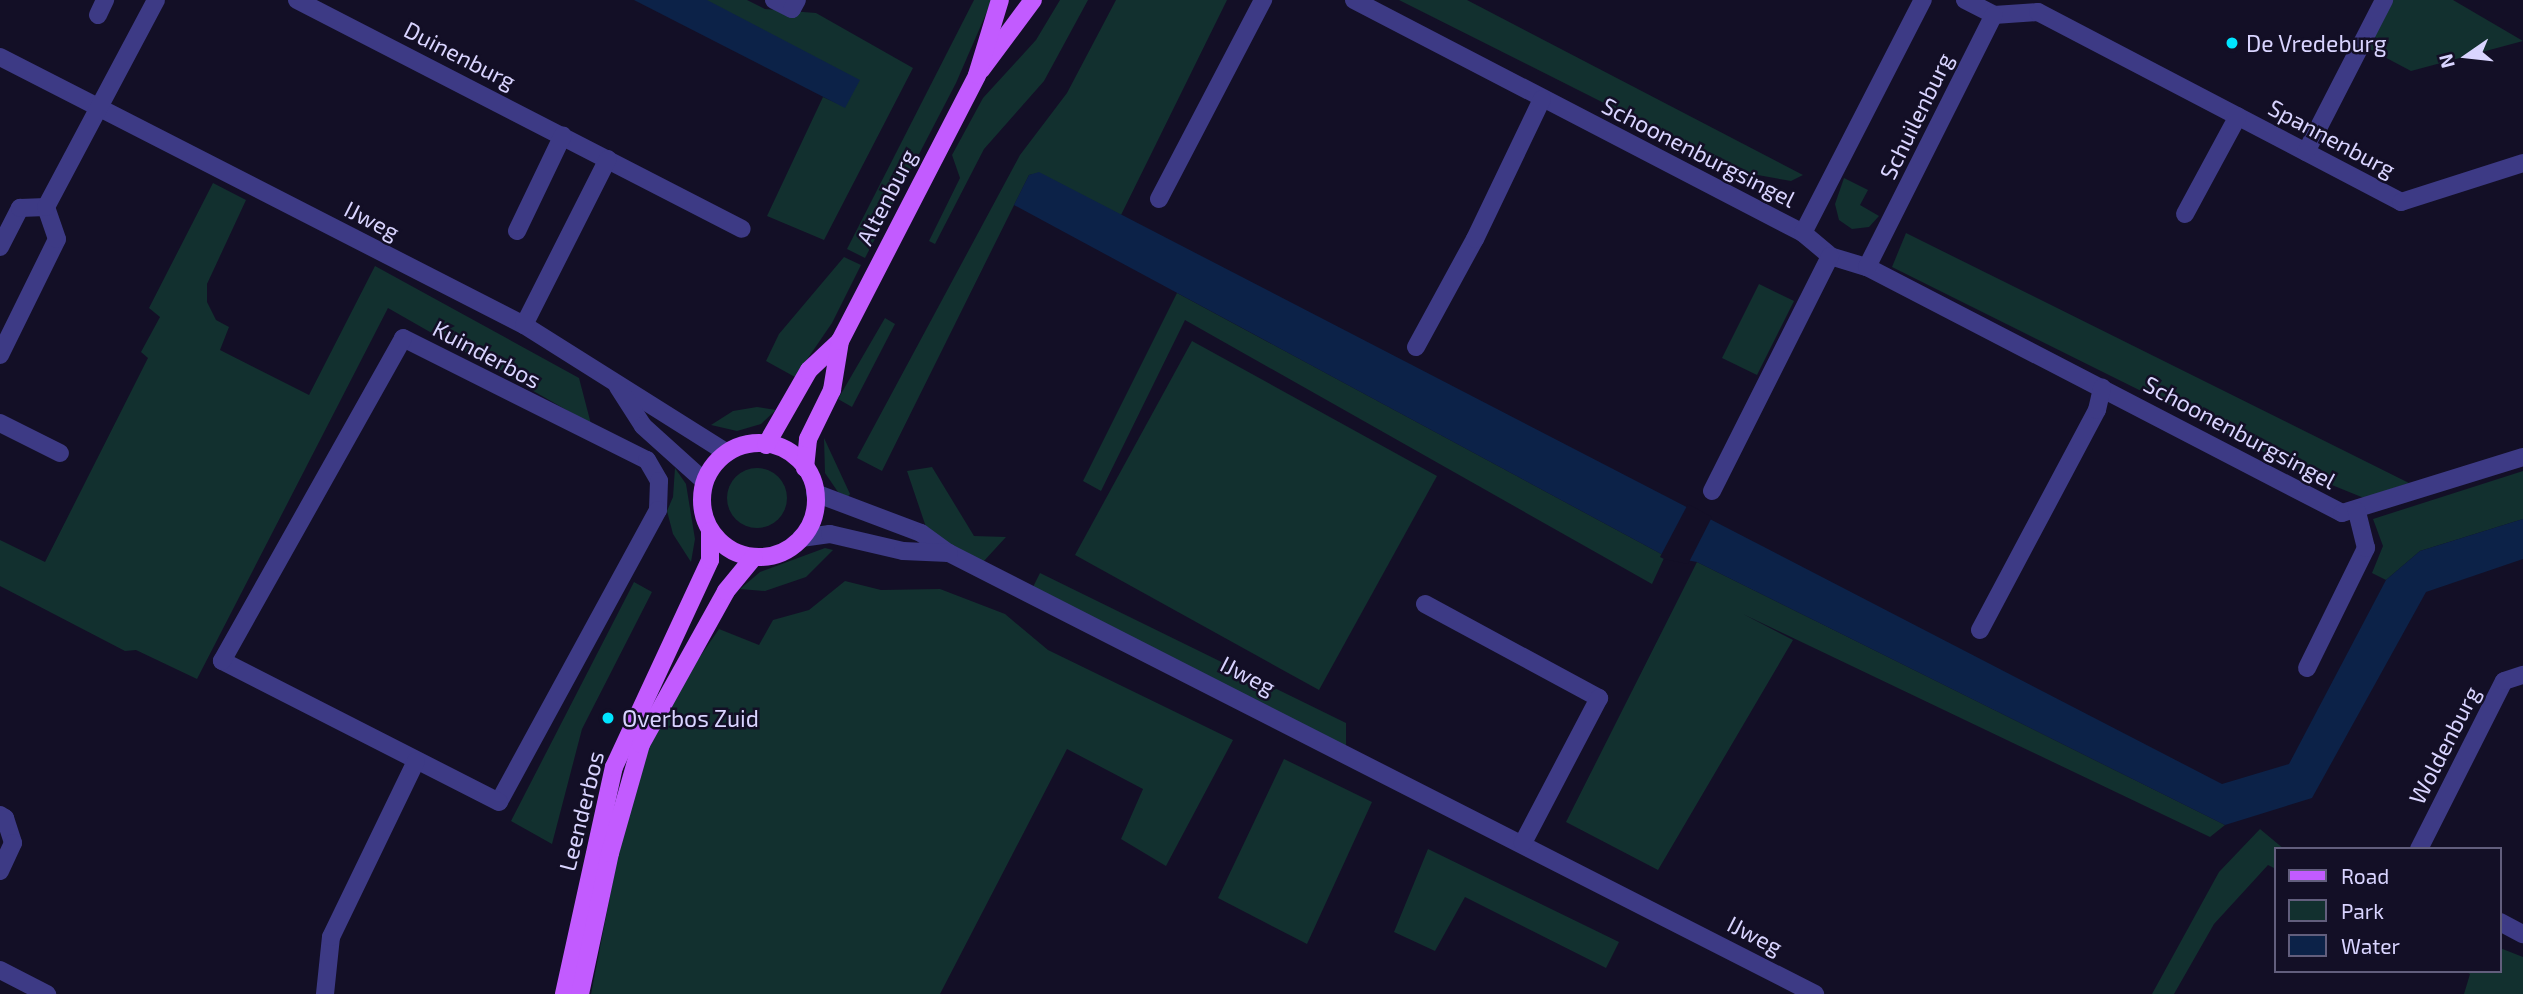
<!DOCTYPE html>
<html>
<head>
<meta charset="utf-8">
<style>
	body { margin:0 }
	#map { position:relative; width:2523px; height:994px; overflow:hidden; background:#130f26; font-family:"Exo 2",sans-serif }
	div>[style] { position:absolute }
	.green>* { inset:0; background:#12302f }
	.round { border-radius:50% }
	.water>* { inset:0; background:#0c2248 }
	.pier>* { inset:0; background:#130f26 }
	.minor>* { height:18px; margin:-9px; padding:0 9px; transform-origin:9px; border-radius:9px; background:#3d3a85 }
	.major>* { height:18px; margin:-9px; padding:0 9px; transform-origin:9px; border-radius:9px; background:#c25bff }
	.major>.ring { margin:-9px; padding:0; box-sizing:content-box; background:none; border:18px solid #c25bff; border-radius:50% }
	.dots>* { width:19px; height:19px; translate:-50% -50%; box-sizing:border-box; border:4px solid #130f26; border-radius:50% }
	span { translate:-50% -50%; white-space:nowrap; text-align:center; line-height:1.15; -webkit-text-stroke:5px #130f26; paint-order:stroke }
	.poi-label { font-size:23px; color:#d9d4ff }
	.left { translate:0 -50%; text-align:left }
	.street-label { font-size:23px; color:#d9d4ff }
	.legend { position:absolute; left:2274px; top:847px; width:228px; height:126px; box-sizing:border-box; background:#130f26; border:2px solid #625e7d; margin:0; padding:9px 12px; list-style:none; font-size:21px; color:#d9d4ff }
	.legend li { display:flex; align-items:center; gap:14px; height:35px }
	.legend b { width:35px; border:2px solid #625e7d }
	.north { position:absolute; left:2432px; top:21px; width:70px; height:70px; -webkit-text-stroke:5px #130f26; paint-order:stroke; rotate:256deg; font-size:19px; font-weight:700; line-height:28px; text-align:center; color:#d9d4ff }
	.north::after { content:''; display:block; margin:auto; width:24px; height:32px; background:#d9d4ff; clip-path:polygon(50% 0,100% 100%,50% 72%,0 100%) }
</style>
</head>
<body>
<div id="map">
	<div class="green">
		<div style="clip-path:polygon(703px 0,747px 0,765px 9px,816px 13px,913px 68px,824px 240px,767px 216px,823px 97px,845px 107px)"></div>
		<div style="clip-path:polygon(974px 0,992px 0,956px 83px,865px 258px,847px 249px)"></div>
		<div style="clip-path:polygon(1060px 0,1088px 0,1044px 81px,984px 149px,935px 244px,929px 241px,960px 178px,952px 155px,983px 98px,1036px 40px)"></div>
		<div style="clip-path:polygon(1116px 0,1227px 0,1121px 215px,1039px 173px,1029px 175px,882px 471px,857px 458px,1020px 155px,1067px 93px)"></div>
		<div style="clip-path:polygon(1399px 0,1467px 0,1803px 175px,1791px 181px,1741px 172px)"></div>
		<div style="clip-path:polygon(2384px 0,2453px 0,2523px 41px,2411px 71px,2360px 44px)"></div>
		<div style="clip-path:polygon(1844px 178px,1868px 190px,1860px 205px,1879px 216px,1869px 227px,1852px 229px,1839px 220px,1835px 204px)"></div>
		<div style="clip-path:polygon(213px 183px,246px 200px,207px 284px,207px 302px,216px 320px,229px 327px,220px 350px,309px 395px,375px 266px,579px 378px,591px 424px,388px 308px,197px 679px,136px 650px,125px 651px,0 586px,0 540px,45px 562px,148px 358px,141px 352px,160px 317px,149px 308px)"></div>
		<div style="clip-path:polygon(1906px 233px,2409px 483px,2364px 498px,2322px 481px,1892px 267px)"></div>
		<div style="clip-path:polygon(844px 257px,861px 265px,832px 323px,795px 377px,766px 361px,779px 334px)"></div>
		<div style="clip-path:polygon(1759px 284px,1794px 301px,1757px 375px,1722px 358px)"></div>
		<div style="clip-path:polygon(1177px 293px,1665px 556px,1652px 584px,1185px 320px,1101px 491px,1083px 481px)"></div>
		<div style="clip-path:polygon(885px 318px,895px 324px,852px 407px,838px 399px)"></div>
		<div style="clip-path:polygon(1192px 341px,1437px 476px,1319px 690px,1075px 555px)"></div>
		<div style="clip-path:polygon(757px 407px,776px 410px,761px 424px,737px 431px,711px 425px,733px 411px)"></div>
		<div style="clip-path:polygon(824px 438px,850px 494px,848px 497px,838px 492px,825px 473px)"></div>
		<div style="clip-path:polygon(932px 467px,974px 536px,1006px 537px,983px 562px,928px 533px,907px 471px)"></div>
		<div class="round" style="left:727px;top:468px;width:60px;height:60px"></div>
		<div style="clip-path:polygon(675px 468px,686px 484px,695px 539px,691px 562px,673px 534px,667px 511px,673px 497px)"></div>
		<div style="clip-path:polygon(2523px 471px,2523px 519px,2420px 551px,2386px 580px,2372px 573px,2383px 546px,2373px 519px)"></div>
		<div style="clip-path:polygon(825px 548px,833px 550px,806px 577px,765px 591px,740px 589px,760px 572px)"></div>
		<div style="clip-path:polygon(1697px 562px,2225px 825px,2210px 837px,1743px 614px,1793px 640px,1658px 870px,1566px 822px)"></div>
		<div style="clip-path:polygon(1040px 573px,1346px 723px,1346px 750px,1032px 589px)"></div>
		<div style="clip-path:polygon(845px 581px,881px 590px,940px 589px,1005px 614px,1048px 650px,1233px 740px,1166px 866px,1121px 839px,1143px 789px,1067px 749px,940px 994px,591px 994px,625px 818px,648px 749px,679px 687px,719px 629px,759px 645px,773px 620px,809px 610px)"></div>
		<div style="clip-path:polygon(634px 582px,652px 592px,582px 729px,552px 844px,511px 821px)"></div>
		<div style="clip-path:polygon(1284px 759px,1372px 802px,1307px 944px,1218px 898px)"></div>
		<div style="clip-path:polygon(2260px 829px,2284px 849px,2276px 849px,2276px 869px,2268px 865px,2214px 924px,2174px 994px,2152px 994px,2219px 872px)"></div>
		<div style="clip-path:polygon(1428px 849px,1619px 942px,1606px 968px,1465px 897px,1435px 951px,1394px 932px)"></div>
		<div style="clip-path:polygon(2500px 948px,2523px 957px,2523px 994px,2464px 994px,2470px 974px,2465px 971px,2500px 971px)"></div>
	</div>
	<div class="water">
		<div style="clip-path:polygon(634px 0,707px 0,860px 80px,845px 108px)"></div>
		<div style="clip-path:polygon(1039px 172px,2222px 784px,2289px 764px,2386px 580px,2420px 551px,2523px 519px,2523px 559px,2426px 592px,2312px 798px,2225px 825px,1697px 562px,1665px 556px,1014px 205px,1029px 175px)"></div>
	</div>
	<div class="pier">
		<div style="clip-path:polygon(1688px 504px,1712px 517px,1688px 564px,1664px 559px,1660px 557px)"></div>
	</div>
	<div class="minor">
		<div style="left:297px;top:0;width:500px;rotate:27.23deg"></div>
		<div style="left:774px;top:0;width:20px;rotate:27deg"></div>
		<div style="left:792px;top:9px;width:10px;rotate:-61deg"></div>
		<div style="left:1354px;top:0;width:506px;rotate:27.43deg"></div>
		<div style="left:1803px;top:233px;width:35px;rotate:40deg"></div>
		<div style="left:1830px;top:256px;width:39px;rotate:17deg"></div>
		<div style="left:1867px;top:267px;width:535px;rotate:27.38deg"></div>
		<div style="left:2342px;top:513px;width:189px;rotate:-17.2deg"></div>
		<div style="left:1965px;top:0;width:33px;rotate:27deg"></div>
		<div style="left:98px;top:15px;width:17px;rotate:-65deg"></div>
		<div style="left:1994px;top:15px;width:44px;rotate:-3.9deg"></div>
		<div style="left:2038px;top:12px;width:410px;rotate:27.6deg"></div>
		<div style="left:2401px;top:202px;width:128px;rotate:-17.7deg"></div>
		<div style="left:0;top:57px;width:589px;rotate:27.09deg"></div>
		<div style="left:524px;top:325px;width:240px;rotate:32.2deg"></div>
		<div style="left:2306px;top:152px;width:171px;rotate:-62.8deg"></div>
		<div style="left:1159px;top:199px;width:225px;rotate:-62.4deg"></div>
		<div style="left:2185px;top:214px;width:111px;rotate:-61.6deg"></div>
		<div style="left:517px;top:231px;width:106px;rotate:-64.4deg"></div>
		<div style="left:1803px;top:233px;width:262px;rotate:-62.8deg"></div>
		<div style="left:0;top:247px;width:44px;rotate:-62.9deg"></div>
		<div style="left:20px;top:208px;width:26px;rotate:-2deg"></div>
		<div style="left:1867px;top:267px;width:282px;rotate:-63.3deg"></div>
		<div style="left:524px;top:325px;width:186px;rotate:-63.2deg"></div>
		<div style="left:403px;top:338px;width:273px;rotate:26.6deg"></div>
		<div style="left:647px;top:460px;width:24px;rotate:60deg"></div>
		<div style="left:659px;top:481px;width:29px;rotate:92deg"></div>
		<div style="left:658px;top:510px;width:332px;rotate:118.6deg"></div>
		<div style="left:499px;top:802px;width:311px;rotate:-153deg"></div>
		<div style="left:222px;top:661px;width:370px;rotate:-60.7deg"></div>
		<div style="left:1416px;top:347px;width:123px;rotate:-61.4deg"></div>
		<div style="left:1475px;top:239px;width:155px;rotate:-64.4deg"></div>
		<div style="left:0;top:355px;width:129px;rotate:-63.8deg"></div>
		<div style="left:57px;top:239px;width:34px;rotate:-109deg"></div>
		<div style="left:46px;top:207px;width:234px;rotate:-62deg"></div>
		<div style="left:618px;top:387px;width:46px;rotate:57.3deg"></div>
		<div style="left:643px;top:426px;width:82px;rotate:42deg"></div>
		<div style="left:0;top:423px;width:67px;rotate:26.6deg"></div>
		<div style="left:1712px;top:491px;width:263px;rotate:-63.3deg"></div>
		<div style="left:815px;top:493px;width:113px;rotate:20.7deg"></div>
		<div style="left:921px;top:533px;width:34px;rotate:36deg"></div>
		<div style="left:949px;top:553px;width:972px;rotate:26.99deg"></div>
		<div style="left:801px;top:538px;width:29px;rotate:-8deg"></div>
		<div style="left:830px;top:534px;width:75px;rotate:13.1deg"></div>
		<div style="left:903px;top:551px;width:46px;rotate:2.5deg"></div>
		<div style="left:1425px;top:604px;width:198px;rotate:28.4deg"></div>
		<div style="left:1599px;top:698px;width:164px;rotate:117.7deg"></div>
		<div style="left:1980px;top:630px;width:249px;rotate:-62deg"></div>
		<div style="left:2097px;top:410px;width:23px;rotate:-77deg"></div>
		<div style="left:2307px;top:668px;width:134px;rotate:-63.8deg"></div>
		<div style="left:2366px;top:548px;width:38px;rotate:-104deg"></div>
		<div style="left:0;top:815px;width:6px;rotate:31deg"></div>
		<div style="left:5px;top:818px;width:26px;rotate:72deg"></div>
		<div style="left:13px;top:843px;width:31px;rotate:115deg"></div>
		<div style="left:2419px;top:849px;width:188px;rotate:-63.2deg"></div>
		<div style="left:2504px;top:681px;width:20px;rotate:-18deg"></div>
		<div style="left:2500px;top:922px;width:26px;rotate:28deg"></div>
		<div style="left:0;top:970px;width:53px;rotate:27.1deg"></div>
		<div style="left:325px;top:994px;width:57px;rotate:-84deg"></div>
		<div style="left:331px;top:937px;width:195px;rotate:-64.2deg"></div>
	</div>
	<div class="major">
		<div style="left:981px;top:70px;width:87px;rotate:-53.4deg"></div>
		<div class="ring" style="left:702px;top:443px;width:96px;height:96px"></div>
		<div style="left:766px;top:445px;width:86px;rotate:-60.2deg"></div>
		<div style="left:809px;top:370px;width:42px;rotate:-43.1deg"></div>
		<div style="left:805px;top:468px;width:29px;rotate:-84deg"></div>
		<div style="left:808px;top:439px;width:55px;rotate:-63.9deg"></div>
		<div style="left:832px;top:390px;width:50px;rotate:-80.7deg"></div>
		<div style="left:840px;top:341px;width:299px;rotate:-62.7deg"></div>
		<div style="left:977px;top:75px;width:78px;rotate:-73deg"></div>
		<div style="left:564px;top:994px;width:232px;rotate:-77.6deg"></div>
		<div style="left:614px;top:767px;width:228px;rotate:-65.1deg"></div>
		<div style="left:710px;top:560px;width:29px;rotate:-90deg"></div>
		<div style="left:580px;top:994px;width:144px;rotate:-78deg"></div>
		<div style="left:610px;top:853px;width:113px;rotate:-74.1deg"></div>
		<div style="left:641px;top:744px;width:175px;rotate:-60.9deg"></div>
		<div style="left:726px;top:591px;width:44px;rotate:-50.5deg"></div>
	</div>
	<div class="dots">
		<div style="left:2232px;top:43px;background:#00e5ff"></div>
		<div style="left:608px;top:718px;background:#00e5ff"></div>
	</div>
	<div class="poi-label">
		<span class="left" style="left:2246px;top:43px">De Vredeburg</span>
		<span class="left" style="left:622px;top:718px">Overbos Zuid</span>
	</div>
	<div class="street-label">
		<span style="left:460px;top:55px;rotate:27deg">Duinenburg</span>
		<span style="left:1916px;top:116px;rotate:-64deg">Schuilenburg</span>
		<span style="left:2332px;top:138px;rotate:28deg">Spannenburg</span>
		<span style="left:1699px;top:152px;rotate:27deg">Schoonenburgsingel</span>
		<span style="left:886px;top:197px;rotate:-63deg">Altenburg</span>
		<span style="left:372px;top:220px;rotate:27deg">IJweg</span>
		<span style="left:487px;top:354px;rotate:28deg">Kuinderbos</span>
		<span style="left:2240px;top:432px;rotate:28deg">Schoonenburgsingel</span>
		<span style="left:1248px;top:675px;rotate:27deg">IJweg</span>
		<span style="left:2444px;top:745px;rotate:-63deg">Woldenburg</span>
		<span style="left:581px;top:811px;rotate:-76deg">Leenderbos</span>
		<span style="left:1755px;top:935px;rotate:27deg">IJweg</span>
	</div>
	<ul class="legend">
	<li><b style="height:9px;background:#c25bff"></b>Road</li>
	<li><b style="height:19px;background:#12302f"></b>Park</li>
	<li><b style="height:19px;background:#0c2248"></b>Water</li>
	</ul>
	<div class="north">N</div>
</div>
</body>
</html>
